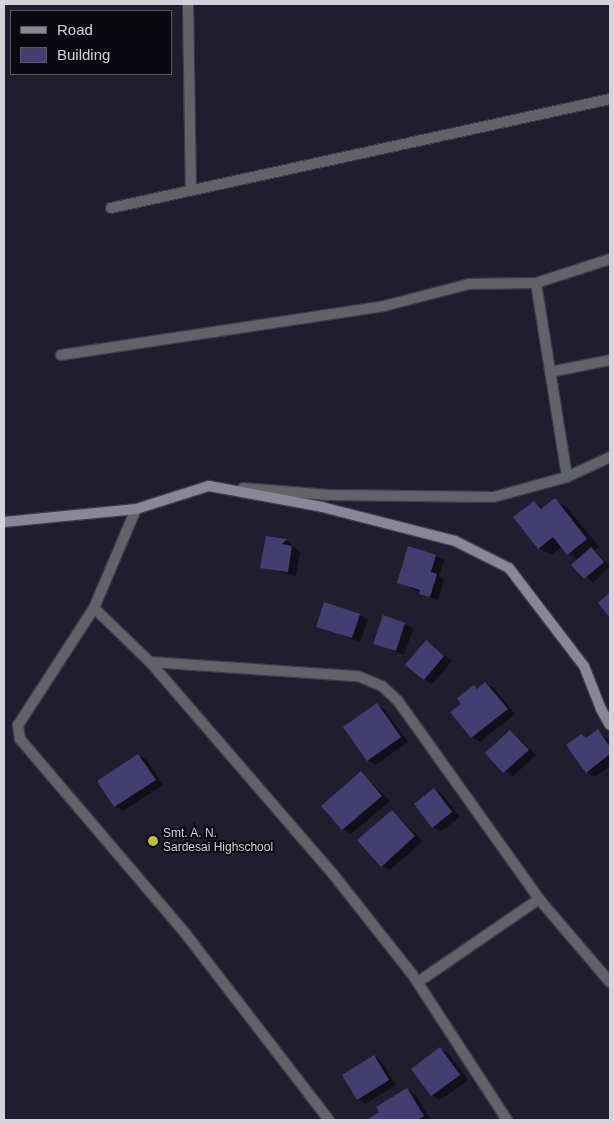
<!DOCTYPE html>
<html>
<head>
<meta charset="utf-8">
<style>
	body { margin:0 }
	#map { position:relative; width:614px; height:1124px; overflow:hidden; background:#201e2e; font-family:Arial,sans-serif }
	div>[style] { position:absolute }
	.shadow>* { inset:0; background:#0007 }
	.building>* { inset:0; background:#443d72 }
	.roads { filter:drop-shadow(1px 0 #3d3b4a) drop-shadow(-1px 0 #3d3b4a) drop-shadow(0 1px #3d3b4a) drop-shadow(0 -1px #3d3b4a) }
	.street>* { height:10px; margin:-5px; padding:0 5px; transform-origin:5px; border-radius:5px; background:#62626b }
	.secondary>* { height:10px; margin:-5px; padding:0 5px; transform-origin:5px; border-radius:5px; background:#888795 }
	.dots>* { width:14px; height:14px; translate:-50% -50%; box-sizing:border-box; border:2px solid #0a0910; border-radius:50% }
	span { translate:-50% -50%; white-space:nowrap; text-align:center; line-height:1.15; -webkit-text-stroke:4px #0a0910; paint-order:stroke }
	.poi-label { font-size:12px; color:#d3d2dd }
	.left { translate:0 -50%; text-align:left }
	.frame { position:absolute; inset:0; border:5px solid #d3d2dd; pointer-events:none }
	.legend { position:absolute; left:10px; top:10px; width:162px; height:65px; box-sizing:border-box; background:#0a0910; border:1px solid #5a5962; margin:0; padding:6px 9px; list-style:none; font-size:15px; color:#d3d2dd }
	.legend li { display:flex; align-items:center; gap:10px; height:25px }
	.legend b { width:25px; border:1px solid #5a5962 }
</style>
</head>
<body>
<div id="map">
	<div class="shadow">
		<div style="clip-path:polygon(555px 500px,567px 507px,599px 547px,594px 550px,610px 566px,593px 583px,573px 565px,578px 560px,562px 547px,551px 555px,539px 548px,534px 502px,544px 508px)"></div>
		<div style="clip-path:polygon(267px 537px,286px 540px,300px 552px,296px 576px,262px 567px)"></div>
		<div style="clip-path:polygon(436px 556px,444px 560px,439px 576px,444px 579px,438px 601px,398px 582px)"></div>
		<div style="clip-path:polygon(360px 615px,368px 620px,360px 642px,318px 626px)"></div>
		<div style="clip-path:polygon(405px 624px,413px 629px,404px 655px,375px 643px)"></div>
		<div style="clip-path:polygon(426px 642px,452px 661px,432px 684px,424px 679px)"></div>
		<div style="clip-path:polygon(485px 683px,494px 688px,515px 714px,480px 742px,472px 737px,452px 713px,463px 704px,474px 686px,479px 689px)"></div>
		<div style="clip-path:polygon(377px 705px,385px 710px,408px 742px,376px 765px,368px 760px)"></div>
		<div style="clip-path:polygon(598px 730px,610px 741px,610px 766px,595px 777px,587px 772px,587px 739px)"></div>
		<div style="clip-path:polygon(511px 731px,536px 755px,512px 777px,487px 753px)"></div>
		<div style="clip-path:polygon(138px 755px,147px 760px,163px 785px,123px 811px,115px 806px,99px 781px)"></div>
		<div style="clip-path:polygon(362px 773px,390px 801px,351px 834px,343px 829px)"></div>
		<div style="clip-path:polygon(434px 789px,442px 794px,460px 817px,441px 831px,433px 827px)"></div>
		<div style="clip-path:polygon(392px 811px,423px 841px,390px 870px,382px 866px)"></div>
		<div style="clip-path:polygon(441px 1049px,449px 1054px,468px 1080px,440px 1100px,432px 1095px,413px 1069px)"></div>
		<div style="clip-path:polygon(374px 1057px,382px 1062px,396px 1085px,366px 1104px,358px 1099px)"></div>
		<div style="clip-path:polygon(407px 1089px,415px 1094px,431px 1120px,369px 1120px)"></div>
	</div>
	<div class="building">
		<div style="clip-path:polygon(555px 498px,587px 539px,567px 555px,553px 537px,538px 549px,513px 517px,534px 501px,541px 509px)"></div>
		<div style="clip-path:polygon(266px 536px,287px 539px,282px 544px,292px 546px,288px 572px,260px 568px)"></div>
		<div style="clip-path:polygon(408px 546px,436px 555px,431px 572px,437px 574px,430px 597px,419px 594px,420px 590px,397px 583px)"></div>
		<div style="clip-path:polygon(591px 547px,604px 562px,584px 579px,571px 565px)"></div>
		<div style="clip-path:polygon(610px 592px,610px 618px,598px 603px)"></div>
		<div style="clip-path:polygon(324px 602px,360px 614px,352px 638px,316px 627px)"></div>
		<div style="clip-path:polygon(383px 615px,405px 623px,396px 651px,373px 644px)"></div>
		<div style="clip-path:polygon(426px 640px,444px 656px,424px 680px,405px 665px)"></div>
		<div style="clip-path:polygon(485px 682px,508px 709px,471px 738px,450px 712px,461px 704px,457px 698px,474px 685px,477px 689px)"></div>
		<div style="clip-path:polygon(377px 703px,401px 737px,367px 761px,343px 727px)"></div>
		<div style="clip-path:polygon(598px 729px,610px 747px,610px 754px,586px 773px,566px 745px,581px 734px,586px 738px)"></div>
		<div style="clip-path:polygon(510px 730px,529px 750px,503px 773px,485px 753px)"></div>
		<div style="clip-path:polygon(138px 754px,156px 780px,114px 807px,97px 781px)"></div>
		<div style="clip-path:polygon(361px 771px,382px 796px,342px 830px,321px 806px)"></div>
		<div style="clip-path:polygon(434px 788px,452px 812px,432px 828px,414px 804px)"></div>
		<div style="clip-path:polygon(392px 810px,415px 836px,381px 867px,357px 840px)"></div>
		<div style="clip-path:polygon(440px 1047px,460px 1075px,431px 1096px,411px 1069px)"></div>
		<div style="clip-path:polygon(374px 1055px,389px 1080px,357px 1100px,342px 1075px)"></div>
		<div style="clip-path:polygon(407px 1088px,424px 1116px,417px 1120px,366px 1120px,379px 1112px,376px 1107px)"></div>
	</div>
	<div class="roads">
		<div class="street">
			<div style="left:188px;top:4px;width:186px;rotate:89.1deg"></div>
			<div style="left:111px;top:208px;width:511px;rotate:-12.32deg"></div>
			<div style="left:536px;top:283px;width:196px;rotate:80.9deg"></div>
			<div style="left:61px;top:355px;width:327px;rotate:-8.6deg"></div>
			<div style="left:384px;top:306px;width:88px;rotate:-14.5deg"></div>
			<div style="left:469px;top:284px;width:67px;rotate:-0.9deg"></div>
			<div style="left:536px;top:283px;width:78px;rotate:-18deg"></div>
			<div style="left:550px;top:372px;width:61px;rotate:-11.3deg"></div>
			<div style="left:243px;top:488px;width:86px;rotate:4.7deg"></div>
			<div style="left:329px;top:495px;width:165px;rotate:0.7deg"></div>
			<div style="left:494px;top:497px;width:76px;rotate:-15.3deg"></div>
			<div style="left:567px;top:477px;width:47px;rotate:-24.9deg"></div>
			<div style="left:136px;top:509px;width:108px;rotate:113deg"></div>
			<div style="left:94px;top:608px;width:78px;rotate:44deg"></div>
			<div style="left:150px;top:662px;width:280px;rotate:49.2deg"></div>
			<div style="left:333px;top:874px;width:127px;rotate:51.7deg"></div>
			<div style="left:412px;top:974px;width:174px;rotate:56.9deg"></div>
			<div style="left:94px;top:608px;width:140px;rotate:123deg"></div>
			<div style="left:18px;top:725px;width:14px;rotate:82deg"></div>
			<div style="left:20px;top:739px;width:255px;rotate:49.6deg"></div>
			<div style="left:185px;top:933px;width:236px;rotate:52.4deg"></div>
			<div style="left:150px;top:662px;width:208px;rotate:3.9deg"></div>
			<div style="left:358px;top:676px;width:26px;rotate:23deg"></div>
			<div style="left:382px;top:686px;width:22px;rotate:43deg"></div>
			<div style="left:398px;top:701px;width:243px;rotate:54.5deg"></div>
			<div style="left:539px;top:899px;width:109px;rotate:49.5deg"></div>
			<div style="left:418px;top:982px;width:147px;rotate:-34.4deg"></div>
		</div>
		<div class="secondary">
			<div style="left:4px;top:522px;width:133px;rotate:-5.6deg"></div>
			<div style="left:136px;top:509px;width:77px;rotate:-17.5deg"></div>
			<div style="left:209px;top:486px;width:115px;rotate:10.5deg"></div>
			<div style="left:322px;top:507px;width:137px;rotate:14.3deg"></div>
			<div style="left:455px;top:541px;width:60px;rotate:26.6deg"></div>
			<div style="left:509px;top:568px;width:123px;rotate:52.6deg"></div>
			<div style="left:584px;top:666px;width:46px;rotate:68.4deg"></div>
			<div style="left:601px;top:709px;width:18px;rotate:61deg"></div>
		</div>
	</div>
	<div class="dots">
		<div style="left:153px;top:841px;background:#c0be40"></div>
	</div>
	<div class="poi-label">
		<span class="left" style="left:163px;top:841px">Smt. A. N.<br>Sardesai Highschool</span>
	</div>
	<div class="frame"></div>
	<ul class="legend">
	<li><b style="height:6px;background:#888795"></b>Road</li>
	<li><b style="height:14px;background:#443d72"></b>Building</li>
	</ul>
</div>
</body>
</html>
